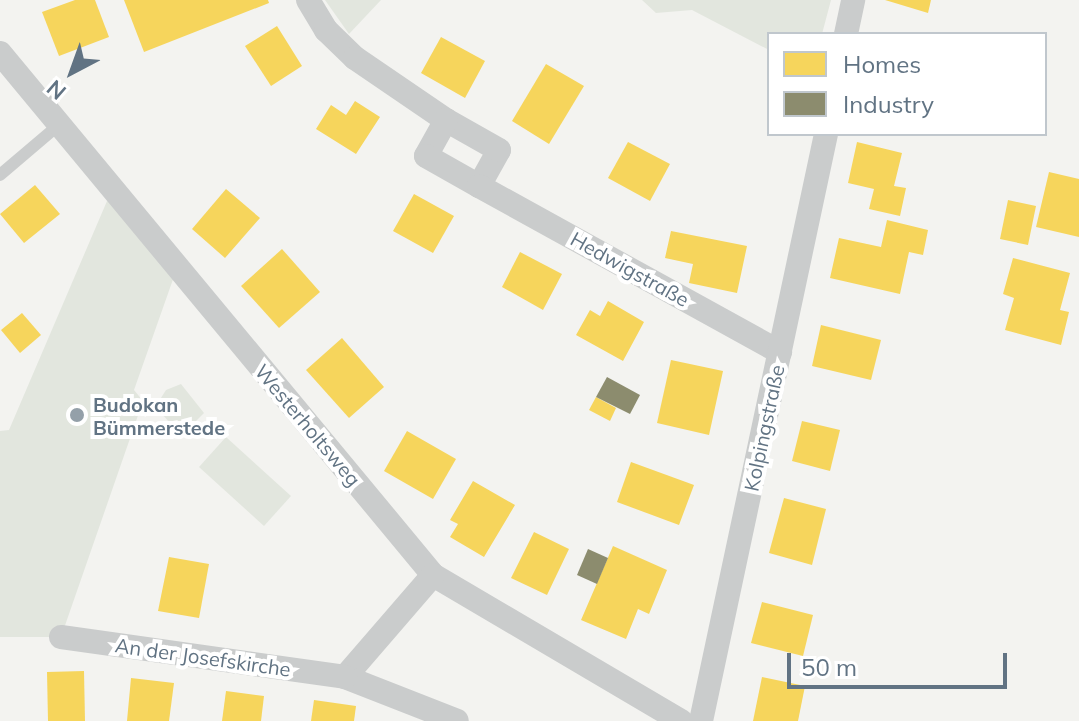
<!DOCTYPE html>
<html>
<head>
<meta charset="utf-8">
<style>
	body { margin:0 }
	#map { position:relative; width:1079px; height:721px; overflow:hidden; background:#f3f3f0; font-family:Mulish,sans-serif }
	div>[style] { position:absolute }
	.green>* { inset:0; background:#e2e6de }
	.homes>* { inset:0; background:#f6d55c }
	.industry>* { inset:0; background:#8c8c6e }
	.lane>* { height:12px; margin:-6px; padding:0 6px; transform-origin:6px; border-radius:6px; background:#cacccc }
	.street>* { height:24px; margin:-12px; padding:0 12px; transform-origin:12px; border-radius:12px; background:#cacccc }
	.dots>* { width:22px; height:22px; translate:-50% -50%; box-sizing:border-box; border:4px solid #fff; border-radius:50% }
	span { translate:-50% -50%; white-space:nowrap; text-align:center; line-height:1.15; -webkit-text-stroke:8px #fff; paint-order:stroke }
	.street-label { font-size:20px; color:#617383 }
	.poi-label { font-size:20px; color:#617383; font-weight:700 }
	.left { translate:0 -50%; text-align:left }
	.legend { position:absolute; left:767px; top:32px; width:280px; height:104px; box-sizing:border-box; background:#fff; border:2px solid #c0c7cd; margin:0; padding:10px 14px; list-style:none; font-size:24px; color:#617383 }
	.legend li { display:flex; align-items:center; gap:16px; height:40px }
	.legend b { width:40px; border:2px solid #c0c7cd }
	.north { position:absolute; left:32px; top:32px; width:80px; height:80px; -webkit-text-stroke:6px #fff; paint-order:stroke; rotate:221deg; font-size:22px; font-weight:700; line-height:32px; text-align:center; color:#617383 }
	.north::after { content:''; display:block; margin:auto; width:28px; height:36px; background:#617383; clip-path:polygon(50% 0,100% 100%,50% 72%,0 100%) }
	.scale { position:absolute; left:787px; top:653px; width:220px; height:36px; box-sizing:border-box; border:4px solid #617383; border-top:0; padding-left:10px; font-size:24px; line-height:28px; white-space:nowrap; color:#617383; -webkit-text-stroke:6px #fff; paint-order:stroke }
</style>
</head>
<body>
<div id="map">
	<div class="green">
		<div style="clip-path:polygon(325px 0,381px 0,349px 34px)"></div>
		<div style="clip-path:polygon(642px 0,831px 0,822px 34px,769px 34px,769px 50px,692px 10px,656px 13px)"></div>
		<div style="clip-path:polygon(113px 187px,177px 268px,134px 390px,143px 401px,61px 637px,0 637px,0 431px,9px 430px)"></div>
		<div style="clip-path:polygon(181px 384px,204px 413px,190px 427px,170px 423px,162px 414px,159px 401px,166px 390px)"></div>
		<div style="clip-path:polygon(226px 437px,291px 496px,264px 526px,199px 467px)"></div>
	</div>
	<div class="homes">
		<div style="clip-path:polygon(75px 0,95px 0,109px 37px,59px 56px,42px 12px)"></div>
		<div style="clip-path:polygon(124px 0,268px 0,269px 3px,144px 52px)"></div>
		<div style="clip-path:polygon(885px 0,931px 0,928px 13px)"></div>
		<div style="clip-path:polygon(277px 26px,302px 66px,271px 86px,245px 46px)"></div>
		<div style="clip-path:polygon(441px 37px,485px 61px,465px 98px,421px 73px)"></div>
		<div style="clip-path:polygon(546px 64px,584px 86px,549px 144px,512px 121px)"></div>
		<div style="clip-path:polygon(355px 101px,380px 117px,356px 154px,316px 129px,331px 105px,346px 115px)"></div>
		<div style="clip-path:polygon(628px 142px,670px 164px,650px 201px,608px 178px)"></div>
		<div style="clip-path:polygon(857px 142px,902px 153px,894px 186px,906px 188px,900px 216px,869px 209px,874px 189px,848px 183px)"></div>
		<div style="clip-path:polygon(1049px 172px,1079px 179px,1079px 237px,1036px 227px)"></div>
		<div style="clip-path:polygon(35px 185px,60px 214px,24px 243px,0 214px)"></div>
		<div style="clip-path:polygon(226px 189px,260px 218px,225px 258px,192px 229px)"></div>
		<div style="clip-path:polygon(414px 194px,454px 216px,433px 253px,393px 231px)"></div>
		<div style="clip-path:polygon(1008px 200px,1036px 206px,1028px 245px,1000px 239px)"></div>
		<div style="clip-path:polygon(887px 220px,928px 230px,923px 255px,909px 252px,900px 294px,830px 278px,839px 238px,881px 247px)"></div>
		<div style="clip-path:polygon(671px 231px,747px 246px,737px 293px,689px 283px,693px 264px,665px 258px)"></div>
		<div style="clip-path:polygon(282px 249px,320px 292px,279px 328px,241px 286px)"></div>
		<div style="clip-path:polygon(520px 252px,562px 274px,543px 310px,502px 287px)"></div>
		<div style="clip-path:polygon(1013px 258px,1070px 273px,1060px 310px,1069px 312px,1061px 345px,1005px 330px,1014px 298px,1003px 294px)"></div>
		<div style="clip-path:polygon(608px 301px,644px 322px,623px 361px,576px 335px,590px 310px,600px 316px)"></div>
		<div style="clip-path:polygon(22px 313px,41px 335px,20px 353px,1px 330px)"></div>
		<div style="clip-path:polygon(821px 325px,881px 340px,871px 380px,812px 366px)"></div>
		<div style="clip-path:polygon(342px 338px,384px 387px,349px 418px,306px 370px)"></div>
		<div style="clip-path:polygon(671px 360px,723px 371px,709px 435px,657px 423px)"></div>
		<div style="clip-path:polygon(596px 397px,616px 408px,610px 421px,589px 410px)"></div>
		<div style="clip-path:polygon(802px 421px,840px 430px,830px 471px,792px 461px)"></div>
		<div style="clip-path:polygon(407px 431px,456px 459px,433px 499px,384px 471px)"></div>
		<div style="clip-path:polygon(631px 462px,694px 485px,679px 525px,617px 502px)"></div>
		<div style="clip-path:polygon(473px 481px,515px 505px,484px 557px,450px 537px,458px 524px,450px 520px)"></div>
		<div style="clip-path:polygon(784px 498px,826px 509px,812px 565px,769px 553px)"></div>
		<div style="clip-path:polygon(534px 532px,569px 549px,547px 595px,511px 578px)"></div>
		<div style="clip-path:polygon(613px 546px,667px 570px,649px 614px,638px 609px,626px 639px,581px 620px)"></div>
		<div style="clip-path:polygon(169px 557px,209px 564px,199px 618px,158px 611px)"></div>
		<div style="clip-path:polygon(762px 602px,813px 615px,803px 656px,751px 643px)"></div>
		<div style="clip-path:polygon(84px 671px,85px 721px,48px 721px,47px 672px)"></div>
		<div style="clip-path:polygon(762px 677px,805px 686px,798px 721px,753px 721px)"></div>
		<div style="clip-path:polygon(131px 678px,174px 683px,169px 721px,127px 721px)"></div>
		<div style="clip-path:polygon(226px 691px,264px 696px,261px 721px,222px 721px)"></div>
		<div style="clip-path:polygon(314px 700px,356px 706px,354px 721px,311px 721px)"></div>
	</div>
	<div class="industry">
		<div style="clip-path:polygon(607px 377px,640px 395px,630px 414px,596px 397px)"></div>
		<div style="clip-path:polygon(588px 549px,608px 558px,597px 584px,577px 575px)"></div>
	</div>
	<div class="lane">
		<div style="left:0;top:175px;width:79px;rotate:-40.4deg"></div>
	</div>
	<div class="street">
		<div style="left:308px;top:0;width:35px;rotate:59deg"></div>
		<div style="left:326px;top:30px;width:40px;rotate:44deg"></div>
		<div style="left:355px;top:58px;width:110px;rotate:34.3deg"></div>
		<div style="left:846px;top:34px;width:35px;rotate:-78deg"></div>
		<div style="left:0;top:53px;width:678px;rotate:50.32deg"></div>
		<div style="left:433px;top:575px;width:288px;rotate:30.5deg"></div>
		<div style="left:479px;top:186px;width:41px;rotate:-60.9deg"></div>
		<div style="left:499px;top:150px;width:61px;rotate:-150.5deg"></div>
		<div style="left:446px;top:120px;width:41px;rotate:119.1deg"></div>
		<div style="left:426px;top:156px;width:61px;rotate:29.5deg"></div>
		<div style="left:479px;top:186px;width:344px;rotate:28.9deg"></div>
		<div style="left:433px;top:575px;width:135px;rotate:130.8deg"></div>
		<div style="left:345px;top:677px;width:120px;rotate:21.4deg"></div>
		<div style="left:61px;top:637px;width:287px;rotate:8deg"></div>
		<div style="left:701px;top:721px;width:600px;rotate:-77.98deg"></div>
	</div>
	<div class="dots">
		<div style="left:77px;top:415px;background:#94a0a9"></div>
	</div>
	<div class="street-label">
		<span style="left:630px;top:269px;rotate:29deg">Hedwigstraße</span>
		<span style="left:308px;top:425px;rotate:50deg">Westerholtsweg</span>
		<span style="left:764px;top:428px;rotate:-78deg">Kolpingstraße</span>
		<span style="left:203px;top:657px;rotate:8deg">An der Josefskirche</span>
	</div>
	<div class="poi-label">
		<span class="left" style="left:93px;top:416px">Budokan<br>Bümmerstede</span>
	</div>
	<ul class="legend">
	<li><b style="height:22px;background:#f6d55c"></b>Homes</li>
	<li><b style="height:22px;background:#8c8c6e"></b>Industry</li>
	</ul>
	<div class="north">N</div>
	<div class="scale">50 m</div>
</div>
</body>
</html>
